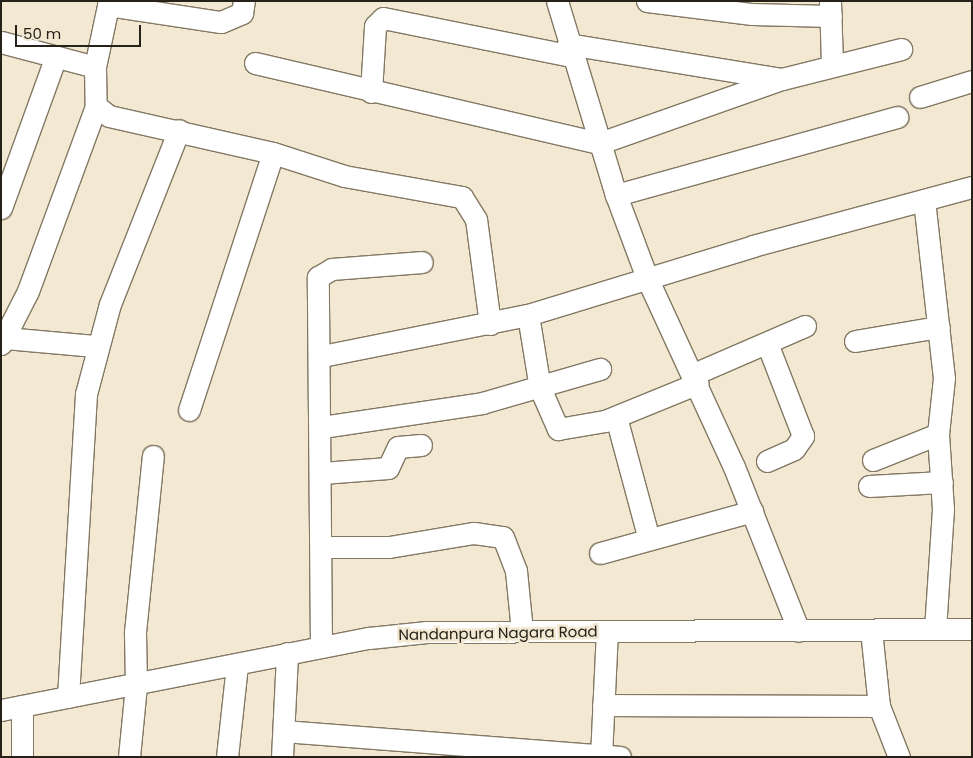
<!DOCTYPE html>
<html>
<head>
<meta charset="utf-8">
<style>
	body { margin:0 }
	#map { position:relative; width:973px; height:758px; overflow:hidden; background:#f3e8d1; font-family:Poppins,sans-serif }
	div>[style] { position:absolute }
	.roads { filter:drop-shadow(1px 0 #827863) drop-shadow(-1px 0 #827863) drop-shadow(0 1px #827863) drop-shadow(0 -1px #827863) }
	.minor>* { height:21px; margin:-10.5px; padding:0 10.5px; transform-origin:10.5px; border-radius:10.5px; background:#fff }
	span { translate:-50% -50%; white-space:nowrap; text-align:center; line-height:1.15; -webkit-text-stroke:5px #f3e8d1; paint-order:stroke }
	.street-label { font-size:15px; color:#26221a }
	.frame { position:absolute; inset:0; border:2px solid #26221a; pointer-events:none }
	.scale { position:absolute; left:15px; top:25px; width:126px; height:22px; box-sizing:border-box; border:2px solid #26221a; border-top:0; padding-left:6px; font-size:15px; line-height:18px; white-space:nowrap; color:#26221a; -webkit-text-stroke:4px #f3e8d1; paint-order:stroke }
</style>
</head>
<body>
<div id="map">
	<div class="roads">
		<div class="minor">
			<div style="left:109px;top:1px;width:67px;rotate:102deg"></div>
			<div style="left:95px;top:67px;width:39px;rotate:89deg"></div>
			<div style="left:96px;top:106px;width:16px;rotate:38deg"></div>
			<div style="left:109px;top:116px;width:168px;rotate:12.7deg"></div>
			<div style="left:273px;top:153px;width:75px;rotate:17.9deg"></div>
			<div style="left:344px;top:176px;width:120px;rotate:10.1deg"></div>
			<div style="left:462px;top:197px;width:26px;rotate:58deg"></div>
			<div style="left:476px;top:219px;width:106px;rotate:82.4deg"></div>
			<div style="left:557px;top:1px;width:203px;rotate:73.1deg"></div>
			<div style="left:616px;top:195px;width:89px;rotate:69.5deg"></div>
			<div style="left:647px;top:278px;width:208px;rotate:65.3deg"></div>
			<div style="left:734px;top:467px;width:176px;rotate:68.4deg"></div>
			<div style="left:647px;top:1px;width:106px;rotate:7.1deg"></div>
			<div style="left:752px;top:14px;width:79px;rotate:1.5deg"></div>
			<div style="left:830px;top:1px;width:65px;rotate:88.2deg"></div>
			<div style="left:108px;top:5px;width:114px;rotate:8.6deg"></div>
			<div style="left:221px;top:22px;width:23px;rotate:-23deg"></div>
			<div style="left:242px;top:13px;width:12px;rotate:-81deg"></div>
			<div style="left:1px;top:42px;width:97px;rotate:14.9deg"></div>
			<div style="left:568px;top:44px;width:217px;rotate:9.3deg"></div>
			<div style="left:782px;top:79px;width:123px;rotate:-14.1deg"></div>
			<div style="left:255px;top:63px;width:354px;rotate:13.1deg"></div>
			<div style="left:600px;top:143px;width:193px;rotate:-19.4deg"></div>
			<div style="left:371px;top:92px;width:66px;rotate:-86.5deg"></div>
			<div style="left:375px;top:26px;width:11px;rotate:-45deg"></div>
			<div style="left:383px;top:18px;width:193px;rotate:11.4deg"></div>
			<div style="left:920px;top:97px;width:54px;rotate:-17.1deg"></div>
			<div style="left:616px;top:195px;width:292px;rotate:-15.5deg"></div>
			<div style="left:924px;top:200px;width:179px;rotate:83.6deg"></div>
			<div style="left:944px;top:378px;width:56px;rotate:96.1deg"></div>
			<div style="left:938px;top:434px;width:75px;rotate:86.2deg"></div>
			<div style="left:943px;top:509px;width:120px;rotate:93.8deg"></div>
			<div style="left:1px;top:208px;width:158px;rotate:-70.1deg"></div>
			<div style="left:528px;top:315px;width:74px;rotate:80.7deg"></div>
			<div style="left:540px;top:388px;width:45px;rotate:66.3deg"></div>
			<div style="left:558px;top:429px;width:48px;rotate:-9.7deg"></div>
			<div style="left:605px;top:421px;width:100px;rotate:-22.2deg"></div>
			<div style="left:5px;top:338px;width:90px;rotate:5.1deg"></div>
			<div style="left:855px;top:341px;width:85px;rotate:-9.5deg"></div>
			<div style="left:1px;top:344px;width:59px;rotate:-63deg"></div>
			<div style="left:28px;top:291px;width:197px;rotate:-69.8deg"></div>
			<div style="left:322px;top:356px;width:210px;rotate:-11.3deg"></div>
			<div style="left:528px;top:315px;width:235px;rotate:-17deg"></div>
			<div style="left:753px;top:246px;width:227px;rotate:-15.1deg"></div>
			<div style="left:694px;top:374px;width:121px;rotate:-23.4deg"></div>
			<div style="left:189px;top:410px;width:270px;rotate:-71.9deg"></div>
			<div style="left:616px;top:417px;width:126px;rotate:74.9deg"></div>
			<div style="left:322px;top:427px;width:162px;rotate:-8.5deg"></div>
			<div style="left:482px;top:403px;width:123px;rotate:-16.1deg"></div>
			<div style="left:873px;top:460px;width:70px;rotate:-21.8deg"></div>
			<div style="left:767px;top:461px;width:30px;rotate:-24deg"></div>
			<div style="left:794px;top:449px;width:16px;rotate:-55deg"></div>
			<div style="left:803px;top:436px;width:100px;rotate:-111.2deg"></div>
			<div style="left:322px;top:473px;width:66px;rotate:-4.3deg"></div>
			<div style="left:388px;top:468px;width:23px;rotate:-65deg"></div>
			<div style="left:398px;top:447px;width:23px;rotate:-5deg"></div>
			<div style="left:869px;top:486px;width:73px;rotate:-3.1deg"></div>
			<div style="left:323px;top:547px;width:66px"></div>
			<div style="left:389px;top:547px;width:86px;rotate:-9.4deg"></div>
			<div style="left:474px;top:533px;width:29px;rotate:8deg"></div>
			<div style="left:503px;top:537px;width:36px;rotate:69deg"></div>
			<div style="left:516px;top:571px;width:60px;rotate:84.3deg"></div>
			<div style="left:600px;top:553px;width:158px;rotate:-15.4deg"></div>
			<div style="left:871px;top:630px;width:76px;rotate:84deg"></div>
			<div style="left:879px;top:706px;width:55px;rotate:68.6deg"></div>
			<div style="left:321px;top:647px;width:370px;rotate:-90.5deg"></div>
			<div style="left:318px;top:277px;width:16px;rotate:-30deg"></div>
			<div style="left:332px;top:269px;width:90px;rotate:-4.4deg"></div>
			<div style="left:68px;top:697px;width:304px;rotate:-86.6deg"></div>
			<div style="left:86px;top:394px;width:93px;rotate:-75.1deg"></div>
			<div style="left:110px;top:304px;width:187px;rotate:-68.4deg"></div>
			<div style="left:603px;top:705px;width:276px;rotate:0.2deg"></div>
			<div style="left:1px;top:710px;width:375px;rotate:-11.1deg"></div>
			<div style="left:369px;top:638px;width:58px;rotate:-5.9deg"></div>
			<div style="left:427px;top:632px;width:545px;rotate:-0.32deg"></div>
			<div style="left:284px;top:731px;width:337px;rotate:4.4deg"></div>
			<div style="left:22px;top:757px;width:51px;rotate:-90deg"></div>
			<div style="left:129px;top:757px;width:72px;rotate:-84.4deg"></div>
			<div style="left:136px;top:685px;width:53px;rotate:-91.1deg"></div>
			<div style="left:135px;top:632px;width:177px;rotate:-84.2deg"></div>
			<div style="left:227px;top:757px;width:93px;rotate:-83.8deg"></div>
			<div style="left:282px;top:757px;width:104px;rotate:-87.2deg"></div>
			<div style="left:601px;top:757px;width:126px;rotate:-87.3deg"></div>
		</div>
	</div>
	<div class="street-label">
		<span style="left:498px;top:633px;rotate:-1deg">Nandanpura Nagara Road</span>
	</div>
	<div class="frame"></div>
	<div class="scale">50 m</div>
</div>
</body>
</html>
